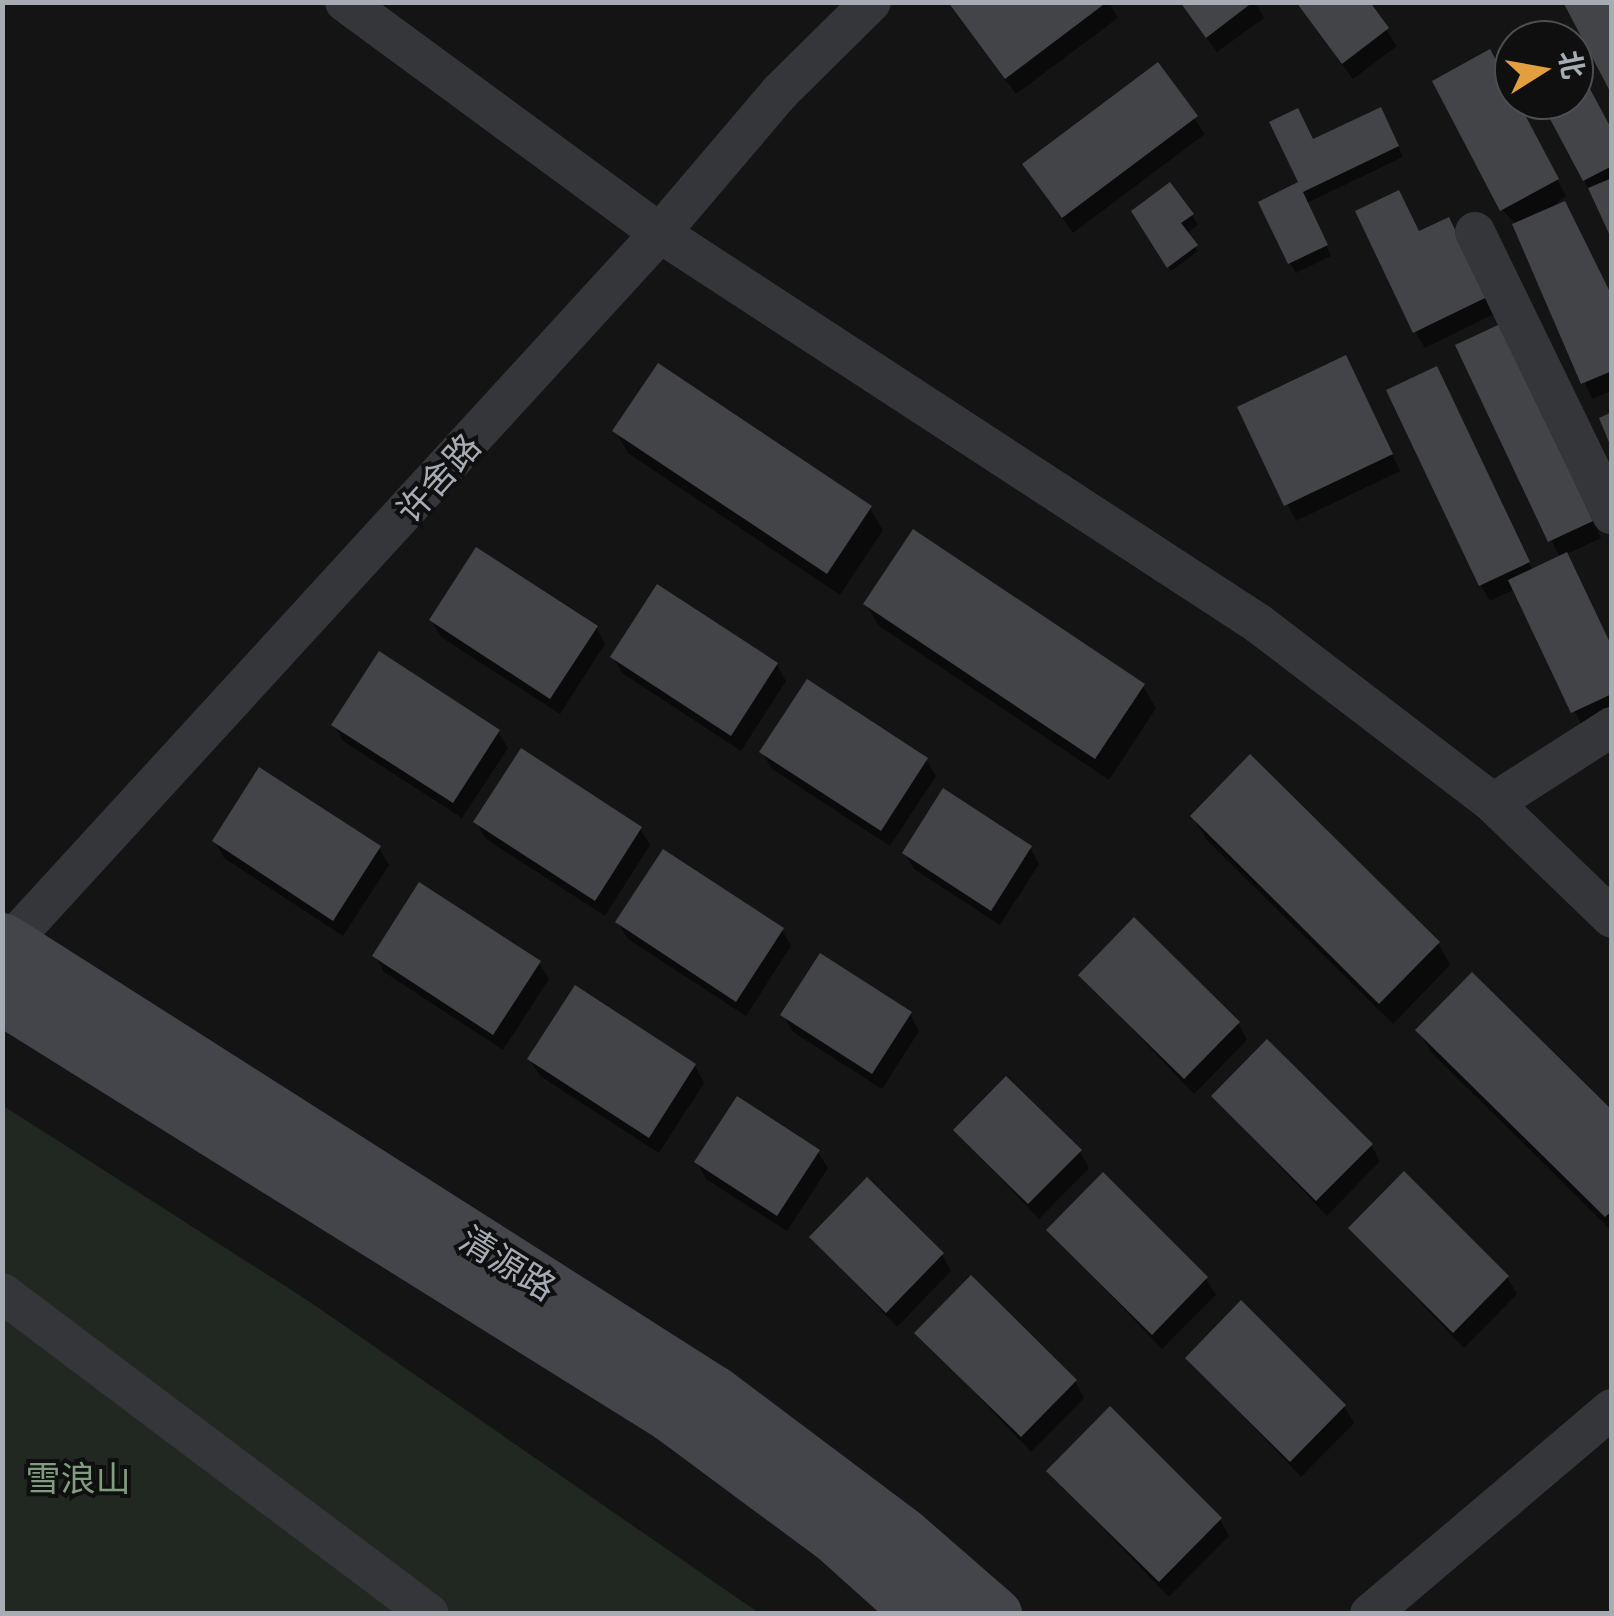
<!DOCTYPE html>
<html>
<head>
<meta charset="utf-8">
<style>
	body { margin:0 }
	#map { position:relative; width:1614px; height:1616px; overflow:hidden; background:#141415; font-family:"IBM Plex Sans","Noto Sans SC",sans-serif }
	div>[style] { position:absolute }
	.green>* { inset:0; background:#202821 }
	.shadow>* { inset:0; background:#0007 }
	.building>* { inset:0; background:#434448 }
	.street>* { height:40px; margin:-20px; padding:0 20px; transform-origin:20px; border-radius:20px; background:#35363a }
	.secondary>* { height:55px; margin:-27.5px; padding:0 27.5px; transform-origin:27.5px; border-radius:27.5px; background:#43454a }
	span { translate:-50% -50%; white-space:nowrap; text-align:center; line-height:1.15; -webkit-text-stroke:8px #0f0f10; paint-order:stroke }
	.street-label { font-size:35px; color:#a7acb4 }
	.park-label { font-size:35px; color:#809e7f }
	.frame { position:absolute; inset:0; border:5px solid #a7acb4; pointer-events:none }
	.north { position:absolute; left:1494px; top:20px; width:100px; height:100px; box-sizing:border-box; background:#0f0f10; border:2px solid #4c4e52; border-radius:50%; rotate:79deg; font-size:28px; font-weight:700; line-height:40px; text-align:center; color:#a7acb4 }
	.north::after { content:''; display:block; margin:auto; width:35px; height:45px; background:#e19f40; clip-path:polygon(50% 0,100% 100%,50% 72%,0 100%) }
</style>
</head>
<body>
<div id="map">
	<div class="green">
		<div style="clip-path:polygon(2px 1105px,310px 1302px,759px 1613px,3px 1613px)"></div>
	</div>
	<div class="shadow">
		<div style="clip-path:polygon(948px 2px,1109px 2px,1118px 18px,1016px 94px)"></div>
		<div style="clip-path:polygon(1180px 2px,1255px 2px,1264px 18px,1217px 52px)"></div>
		<div style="clip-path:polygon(1296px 2px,1367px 2px,1397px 46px,1353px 79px)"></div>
		<div style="clip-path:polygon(1574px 63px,1612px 134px,1612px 234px,1542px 100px,1574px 100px)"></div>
		<div style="clip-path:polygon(1158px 66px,1205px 134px,1073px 233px,1035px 181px)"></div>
		<div style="clip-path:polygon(1515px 100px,1566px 196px,1544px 213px,1612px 299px,1612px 391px,1592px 399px,1515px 224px,1502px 209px)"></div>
		<div style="clip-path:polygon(1386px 120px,1403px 157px,1307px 203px,1331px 256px,1296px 273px,1290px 263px,1313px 142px)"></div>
		<div style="clip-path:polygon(1192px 215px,1198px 225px,1186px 234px,1198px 251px,1171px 271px,1140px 222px)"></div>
		<div style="clip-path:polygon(1448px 220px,1494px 314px,1425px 348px,1415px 331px,1419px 234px)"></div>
		<div style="clip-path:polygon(1508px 344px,1601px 538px,1565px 555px,1612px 648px,1612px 715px,1583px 728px,1515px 589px,1490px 601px,1481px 585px,1445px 385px,1533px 571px,1560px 558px,1459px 347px)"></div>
		<div style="clip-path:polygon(1355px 375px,1400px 471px,1296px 521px,1241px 408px)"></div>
		<div style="clip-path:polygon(615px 431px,870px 508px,883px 530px,840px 595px,628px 453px)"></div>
		<div style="clip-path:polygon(866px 604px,1143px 686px,1156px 708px,1109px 780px,879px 626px)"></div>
		<div style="clip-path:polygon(432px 621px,596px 627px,605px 644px,560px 714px,441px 637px)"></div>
		<div style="clip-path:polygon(613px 657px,776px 664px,786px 681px,741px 751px,622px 673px)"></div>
		<div style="clip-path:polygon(334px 725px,498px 732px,508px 748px,462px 818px,343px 741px)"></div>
		<div style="clip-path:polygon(762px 752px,926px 759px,936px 776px,890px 846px,772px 769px)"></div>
		<div style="clip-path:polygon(1193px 817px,1438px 943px,1450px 965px,1393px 1024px,1206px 839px)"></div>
		<div style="clip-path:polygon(476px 822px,640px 829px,650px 845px,605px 916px,486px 839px)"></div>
		<div style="clip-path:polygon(215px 841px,379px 848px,389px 865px,343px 936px,224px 858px)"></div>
		<div style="clip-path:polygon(1030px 848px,1039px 864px,1000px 925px,914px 869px,905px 853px)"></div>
		<div style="clip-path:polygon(618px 923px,782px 930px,791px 946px,746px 1016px,628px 939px)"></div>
		<div style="clip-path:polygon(375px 956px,539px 963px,549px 979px,503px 1050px,384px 972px)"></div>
		<div style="clip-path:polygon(1081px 975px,1238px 1023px,1247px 1040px,1194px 1094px)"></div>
		<div style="clip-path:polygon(910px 1014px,919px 1031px,882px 1089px,793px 1032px,783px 1015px)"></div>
		<div style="clip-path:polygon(1418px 1030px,1612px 1113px,1612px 1231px,1431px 1052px)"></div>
		<div style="clip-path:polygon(530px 1059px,695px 1066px,704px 1083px,659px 1153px,540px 1076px)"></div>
		<div style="clip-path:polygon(1214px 1097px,1371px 1145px,1380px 1161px,1327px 1216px)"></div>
		<div style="clip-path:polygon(956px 1130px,1080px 1152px,1089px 1168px,1039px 1219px)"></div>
		<div style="clip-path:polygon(818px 1152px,828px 1168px,787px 1231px,706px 1179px,697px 1162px)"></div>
		<div style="clip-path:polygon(1351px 1229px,1507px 1277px,1517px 1294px,1464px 1348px)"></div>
		<div style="clip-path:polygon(1049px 1230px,1206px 1279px,1216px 1295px,1162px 1349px)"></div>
		<div style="clip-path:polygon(812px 1237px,942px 1255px,951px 1271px,897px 1327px)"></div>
		<div style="clip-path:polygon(918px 1333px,1075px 1381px,1084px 1398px,1031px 1452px)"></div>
		<div style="clip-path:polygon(1188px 1358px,1344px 1406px,1354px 1423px,1301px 1477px)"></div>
		<div style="clip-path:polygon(1049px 1472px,1220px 1519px,1229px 1536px,1169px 1597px)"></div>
	</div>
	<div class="building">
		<div style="clip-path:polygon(948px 2px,1107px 2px,1005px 79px)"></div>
		<div style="clip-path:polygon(1180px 2px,1253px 2px,1206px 38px)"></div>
		<div style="clip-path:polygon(1296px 2px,1370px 2px,1389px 28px,1342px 64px)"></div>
		<div style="clip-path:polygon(1563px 2px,1612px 2px,1612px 95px)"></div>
		<div style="clip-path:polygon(1556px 24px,1564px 40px,1525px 40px)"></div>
		<div style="clip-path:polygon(1490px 49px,1559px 179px,1500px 211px,1432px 81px)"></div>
		<div style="clip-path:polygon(1574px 59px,1612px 130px,1612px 166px,1583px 181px,1540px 100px,1574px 100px)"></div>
		<div style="clip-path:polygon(1158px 62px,1198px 116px,1062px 218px,1022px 164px)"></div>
		<div style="clip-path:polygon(1381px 107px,1399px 146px,1303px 192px,1328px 245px,1288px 264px,1258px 202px,1298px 182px,1269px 122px,1298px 108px,1313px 139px)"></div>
		<div style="clip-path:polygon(1612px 178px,1612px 240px,1588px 188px)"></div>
		<div style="clip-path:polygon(1170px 182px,1194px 214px,1181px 223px,1198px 245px,1167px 268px,1131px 211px)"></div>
		<div style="clip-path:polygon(1399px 190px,1419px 231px,1449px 217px,1487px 297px,1413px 333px,1355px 211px)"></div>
		<div style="clip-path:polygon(1565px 201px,1612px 296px,1612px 371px,1581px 384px,1512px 224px)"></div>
		<div style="clip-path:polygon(1500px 324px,1593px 521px,1548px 542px,1455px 345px)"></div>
		<div style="clip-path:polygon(1346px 355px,1393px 454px,1284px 506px,1237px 407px)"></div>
		<div style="clip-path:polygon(658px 363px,872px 506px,827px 574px,612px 431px)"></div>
		<div style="clip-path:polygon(1437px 366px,1530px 562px,1479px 586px,1386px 390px)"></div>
		<div style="clip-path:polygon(1612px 412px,1612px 447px,1611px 447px,1599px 418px)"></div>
		<div style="clip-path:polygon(913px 529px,1145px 684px,1095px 759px,863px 604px)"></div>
		<div style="clip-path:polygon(476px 547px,598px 626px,550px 699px,429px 620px)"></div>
		<div style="clip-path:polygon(1567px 552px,1612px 647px,1612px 694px,1571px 713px,1508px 580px)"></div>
		<div style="clip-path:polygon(657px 584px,778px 663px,731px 736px,610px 657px)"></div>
		<div style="clip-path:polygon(379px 651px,500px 730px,453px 803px,331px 725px)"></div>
		<div style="clip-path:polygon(807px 679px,928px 758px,881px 831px,759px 752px)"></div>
		<div style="clip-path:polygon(521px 748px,642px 827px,595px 901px,473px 822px)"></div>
		<div style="clip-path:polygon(1250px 754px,1440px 942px,1379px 1004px,1190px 816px)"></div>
		<div style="clip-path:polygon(259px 767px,381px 846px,333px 921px,212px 841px)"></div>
		<div style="clip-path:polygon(943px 788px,1032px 846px,991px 911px,902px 853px)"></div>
		<div style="clip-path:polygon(663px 849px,784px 928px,736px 1002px,615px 922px)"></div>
		<div style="clip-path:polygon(419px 882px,541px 961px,493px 1035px,372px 956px)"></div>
		<div style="clip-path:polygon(1134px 917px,1240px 1022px,1184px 1079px,1078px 975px)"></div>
		<div style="clip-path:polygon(820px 953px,912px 1012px,872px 1074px,780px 1015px)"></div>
		<div style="clip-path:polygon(1472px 972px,1612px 1110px,1612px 1211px,1605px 1217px,1415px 1030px)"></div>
		<div style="clip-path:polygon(575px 985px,696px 1064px,649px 1138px,527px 1059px)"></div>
		<div style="clip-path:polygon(1267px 1039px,1373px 1144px,1316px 1201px,1211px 1096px)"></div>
		<div style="clip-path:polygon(1006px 1076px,1082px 1150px,1028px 1204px,953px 1130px)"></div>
		<div style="clip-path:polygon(737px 1096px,820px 1150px,777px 1216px,694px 1162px)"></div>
		<div style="clip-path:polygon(1404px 1171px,1509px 1276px,1453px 1333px,1348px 1228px)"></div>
		<div style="clip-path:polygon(1103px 1172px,1208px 1277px,1152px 1335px,1046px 1230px)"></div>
		<div style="clip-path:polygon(867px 1177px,944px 1253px,886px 1313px,809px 1237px)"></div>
		<div style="clip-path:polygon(971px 1275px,1077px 1380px,1021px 1437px,914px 1333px)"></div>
		<div style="clip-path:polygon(1241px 1300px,1346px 1405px,1290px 1462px,1185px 1358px)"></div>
		<div style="clip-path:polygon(1110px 1406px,1222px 1518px,1159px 1582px,1046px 1471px)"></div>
	</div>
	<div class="street">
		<div style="left:345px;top:2px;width:391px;rotate:36.3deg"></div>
		<div style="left:660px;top:233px;width:715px;rotate:33.13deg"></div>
		<div style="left:1259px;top:624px;width:295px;rotate:37.4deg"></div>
		<div style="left:1493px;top:803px;width:165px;rotate:44deg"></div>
		<div style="left:1475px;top:232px;width:314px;rotate:64.1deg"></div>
		<div style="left:1493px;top:803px;width:141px;rotate:-32.6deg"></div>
		<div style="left:2px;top:951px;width:974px;rotate:-47.5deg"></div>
		<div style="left:660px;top:233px;width:185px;rotate:-49.6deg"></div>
		<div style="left:780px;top:92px;width:128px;rotate:-44.7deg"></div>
		<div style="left:2px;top:1293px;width:534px;rotate:36.93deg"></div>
		<div style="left:1370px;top:1614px;width:317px;rotate:-40.3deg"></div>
	</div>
	<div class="secondary">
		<div style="left:2px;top:940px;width:844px;rotate:32.47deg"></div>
		<div style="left:714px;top:1393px;width:236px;rotate:36.9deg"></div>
		<div style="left:903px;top:1535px;width:121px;rotate:41deg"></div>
		<div style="left:2px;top:997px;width:787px;rotate:31.97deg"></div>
		<div style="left:670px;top:1414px;width:205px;rotate:36.5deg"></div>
		<div style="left:835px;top:1536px;width:117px;rotate:41.9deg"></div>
	</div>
	<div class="street-label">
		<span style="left:438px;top:478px;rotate:-48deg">许舍路</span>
		<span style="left:508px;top:1263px;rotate:32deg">清源路</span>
	</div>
	<div class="park-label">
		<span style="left:78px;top:1478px">雪浪山</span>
	</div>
	<div class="frame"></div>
	<div class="north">北</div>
</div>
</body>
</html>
